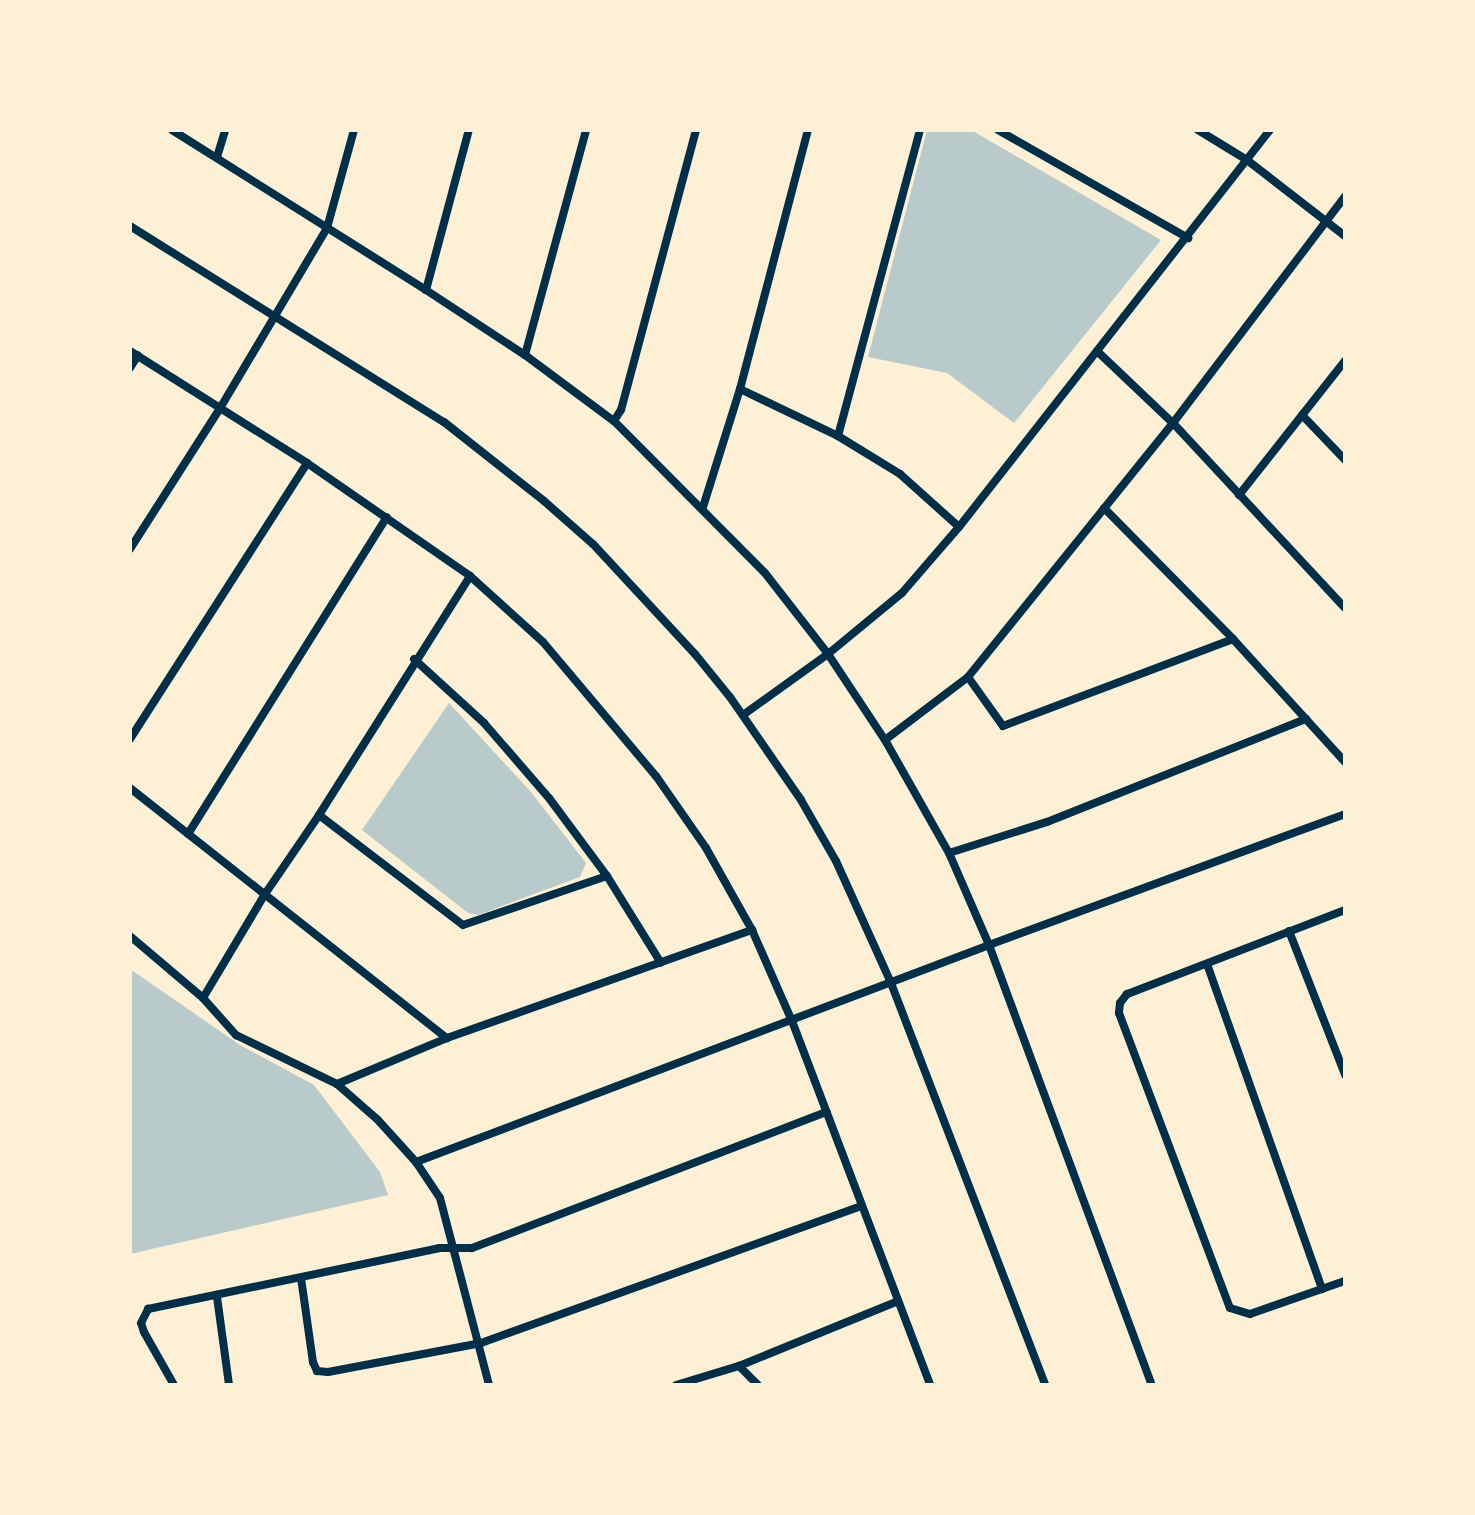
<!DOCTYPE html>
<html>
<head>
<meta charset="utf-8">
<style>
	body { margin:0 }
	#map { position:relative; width:1475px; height:1515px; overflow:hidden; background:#fdf0d5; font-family:"Open Sans",sans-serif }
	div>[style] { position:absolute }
	.green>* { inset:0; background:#b9caca }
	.minor>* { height:8px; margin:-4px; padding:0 4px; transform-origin:4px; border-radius:4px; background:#003049 }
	span { translate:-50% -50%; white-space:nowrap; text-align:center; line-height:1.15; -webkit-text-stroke:6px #fdf0d5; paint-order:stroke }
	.frame { position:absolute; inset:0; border:132px solid #fdf0d5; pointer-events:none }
</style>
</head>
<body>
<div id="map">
	<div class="green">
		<div style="clip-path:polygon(927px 130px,971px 130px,1161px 240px,1014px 423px,947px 373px,868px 357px)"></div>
		<div style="clip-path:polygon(449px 703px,531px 792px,586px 863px,580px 877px,478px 915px,468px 913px,362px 830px)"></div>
		<div style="clip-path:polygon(130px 969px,240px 1045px,314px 1085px,380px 1172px,388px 1195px,130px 1254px)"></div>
	</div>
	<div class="minor">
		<div style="left:172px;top:130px;width:300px;rotate:32.2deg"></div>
		<div style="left:426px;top:290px;width:118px;rotate:33.3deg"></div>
		<div style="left:525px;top:355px;width:111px;rotate:36.6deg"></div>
		<div style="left:614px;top:421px;width:214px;rotate:45.2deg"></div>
		<div style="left:765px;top:573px;width:103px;rotate:52.1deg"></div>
		<div style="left:828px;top:654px;width:103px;rotate:56.5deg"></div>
		<div style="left:885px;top:740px;width:130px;rotate:60.5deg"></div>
		<div style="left:949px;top:853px;width:100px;rotate:66.5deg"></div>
		<div style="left:989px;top:945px;width:469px;rotate:69.7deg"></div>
		<div style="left:998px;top:130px;width:219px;rotate:29.6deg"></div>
		<div style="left:1198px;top:130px;width:57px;rotate:31.5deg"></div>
		<div style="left:1247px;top:160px;width:124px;rotate:37.8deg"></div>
		<div style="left:217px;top:157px;width:28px;rotate:-73deg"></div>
		<div style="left:130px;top:226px;width:370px;rotate:32deg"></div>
		<div style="left:444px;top:422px;width:127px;rotate:38.3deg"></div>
		<div style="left:544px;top:501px;width:65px;rotate:41.3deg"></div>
		<div style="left:593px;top:544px;width:150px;rotate:47.2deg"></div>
		<div style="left:695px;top:654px;width:55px;rotate:50.9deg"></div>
		<div style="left:730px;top:697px;width:125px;rotate:55.4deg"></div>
		<div style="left:801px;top:800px;width:70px;rotate:60.2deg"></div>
		<div style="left:836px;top:861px;width:134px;rotate:65.7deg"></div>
		<div style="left:891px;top:983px;width:430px;rotate:69deg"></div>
		<div style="left:426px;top:290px;width:166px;rotate:-75deg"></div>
		<div style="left:130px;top:351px;width:209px;rotate:32.3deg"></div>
		<div style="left:307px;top:463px;width:198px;rotate:34.7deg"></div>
		<div style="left:470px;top:576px;width:98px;rotate:42.1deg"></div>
		<div style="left:543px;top:642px;width:175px;rotate:49.9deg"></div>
		<div style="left:656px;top:776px;width:88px;rotate:55.2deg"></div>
		<div style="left:706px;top:848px;width:94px;rotate:60.7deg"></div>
		<div style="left:752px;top:930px;width:99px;rotate:66.3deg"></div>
		<div style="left:792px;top:1021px;width:389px;rotate:69.2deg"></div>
		<div style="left:1097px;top:351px;width:105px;rotate:43.5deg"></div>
		<div style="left:1173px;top:423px;width:253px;rotate:47.1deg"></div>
		<div style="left:525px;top:355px;width:233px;rotate:-74.8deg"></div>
		<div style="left:130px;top:368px;width:15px;rotate:-58deg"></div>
		<div style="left:740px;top:389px;width:109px;rotate:25.6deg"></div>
		<div style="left:838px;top:436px;width:73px;rotate:31.5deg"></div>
		<div style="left:900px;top:474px;width:79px;rotate:41.9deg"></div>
		<div style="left:1302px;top:415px;width:62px;rotate:46.3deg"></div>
		<div style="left:614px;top:421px;width:13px;rotate:-58deg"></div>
		<div style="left:621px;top:410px;width:290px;rotate:-75deg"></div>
		<div style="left:838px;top:436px;width:317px;rotate:-75deg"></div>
		<div style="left:1239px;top:495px;width:171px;rotate:-51.7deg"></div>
		<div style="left:703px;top:507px;width:124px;rotate:-72.6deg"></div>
		<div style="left:740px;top:389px;width:268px;rotate:-75.3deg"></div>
		<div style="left:1104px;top:508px;width:184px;rotate:45.4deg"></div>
		<div style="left:1233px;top:639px;width:166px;rotate:47.7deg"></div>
		<div style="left:130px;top:549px;width:165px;rotate:-57.4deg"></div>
		<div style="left:219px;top:410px;width:212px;rotate:-59.3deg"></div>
		<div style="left:327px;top:228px;width:102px;rotate:-74.6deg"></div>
		<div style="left:414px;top:659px;width:95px;rotate:42.4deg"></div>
		<div style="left:484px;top:723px;width:99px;rotate:49.1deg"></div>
		<div style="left:549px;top:798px;width:97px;rotate:53.4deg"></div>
		<div style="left:607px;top:876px;width:102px;rotate:58.2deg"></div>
		<div style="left:968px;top:677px;width:60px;rotate:54.5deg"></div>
		<div style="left:1003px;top:726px;width:246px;rotate:-20.7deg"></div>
		<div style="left:743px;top:715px;width:105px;rotate:-35.7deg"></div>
		<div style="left:828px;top:654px;width:96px;rotate:-39.5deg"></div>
		<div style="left:902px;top:593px;width:87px;rotate:-49.2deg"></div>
		<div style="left:959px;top:527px;width:504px;rotate:-51.93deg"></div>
		<div style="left:130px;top:739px;width:328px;rotate:-57.3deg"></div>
		<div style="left:885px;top:740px;width:104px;rotate:-37.2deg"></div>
		<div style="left:968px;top:677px;width:326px;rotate:-51.1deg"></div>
		<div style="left:1173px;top:423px;width:285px;rotate:-52.8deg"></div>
		<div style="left:130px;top:788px;width:404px;rotate:38.3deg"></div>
		<div style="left:319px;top:815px;width:181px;rotate:37.4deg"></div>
		<div style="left:463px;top:925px;width:152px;rotate:-18.8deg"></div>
		<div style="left:188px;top:834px;width:374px;rotate:-57.9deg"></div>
		<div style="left:949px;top:853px;width:103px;rotate:-17.6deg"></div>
		<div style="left:1047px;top:822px;width:279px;rotate:-21.7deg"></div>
		<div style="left:1345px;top:910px;width:234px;rotate:158.9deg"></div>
		<div style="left:1127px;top:994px;width:11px;rotate:128deg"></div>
		<div style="left:1120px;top:1003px;width:10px;rotate:96deg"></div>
		<div style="left:1119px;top:1013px;width:315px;rotate:69.4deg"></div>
		<div style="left:1230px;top:1308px;width:21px;rotate:17deg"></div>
		<div style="left:1250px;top:1314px;width:101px;rotate:-19.2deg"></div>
		<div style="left:1289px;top:931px;width:155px;rotate:68.7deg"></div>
		<div style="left:130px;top:936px;width:96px;rotate:40.3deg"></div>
		<div style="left:203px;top:998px;width:50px;rotate:48.3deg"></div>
		<div style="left:236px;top:1035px;width:112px;rotate:25.9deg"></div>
		<div style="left:337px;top:1084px;width:53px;rotate:41.2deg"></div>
		<div style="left:377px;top:1119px;width:58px;rotate:47.8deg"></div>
		<div style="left:416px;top:1162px;width:43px;rotate:56.3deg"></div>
		<div style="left:440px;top:1198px;width:193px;rotate:75.3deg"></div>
		<div style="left:1207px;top:964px;width:345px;rotate:70.5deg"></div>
		<div style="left:203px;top:998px;width:121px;rotate:-59.2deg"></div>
		<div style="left:265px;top:894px;width:96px;rotate:-55.6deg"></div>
		<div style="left:319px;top:815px;width:283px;rotate:-57.7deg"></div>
		<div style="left:337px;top:1084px;width:119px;rotate:-22.7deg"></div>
		<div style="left:447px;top:1038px;width:324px;rotate:-19.5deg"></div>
		<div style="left:416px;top:1162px;width:613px;rotate:-20.74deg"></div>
		<div style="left:989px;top:945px;width:379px;rotate:-20.2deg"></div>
		<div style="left:301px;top:1278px;width:85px;rotate:81.9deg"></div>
		<div style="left:313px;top:1362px;width:10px;rotate:66deg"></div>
		<div style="left:317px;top:1371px;width:11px;rotate:5deg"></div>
		<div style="left:328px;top:1372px;width:156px;rotate:-10.7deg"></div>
		<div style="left:481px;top:1343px;width:405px;rotate:-19.8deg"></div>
		<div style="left:217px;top:1297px;width:89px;rotate:82.2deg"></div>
		<div style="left:739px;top:1366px;width:27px;rotate:45deg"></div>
		<div style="left:174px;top:1385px;width:61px;rotate:-119.5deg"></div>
		<div style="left:144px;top:1332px;width:9px;rotate:-108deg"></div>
		<div style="left:141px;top:1323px;width:16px;rotate:-63deg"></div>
		<div style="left:148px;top:1309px;width:297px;rotate:-11.8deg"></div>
		<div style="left:439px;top:1248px;width:33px"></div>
		<div style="left:472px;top:1248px;width:380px;rotate:-21deg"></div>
		<div style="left:676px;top:1385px;width:66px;rotate:-16.8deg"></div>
		<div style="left:739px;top:1366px;width:172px;rotate:-22.2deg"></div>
	</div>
	<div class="frame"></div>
</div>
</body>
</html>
